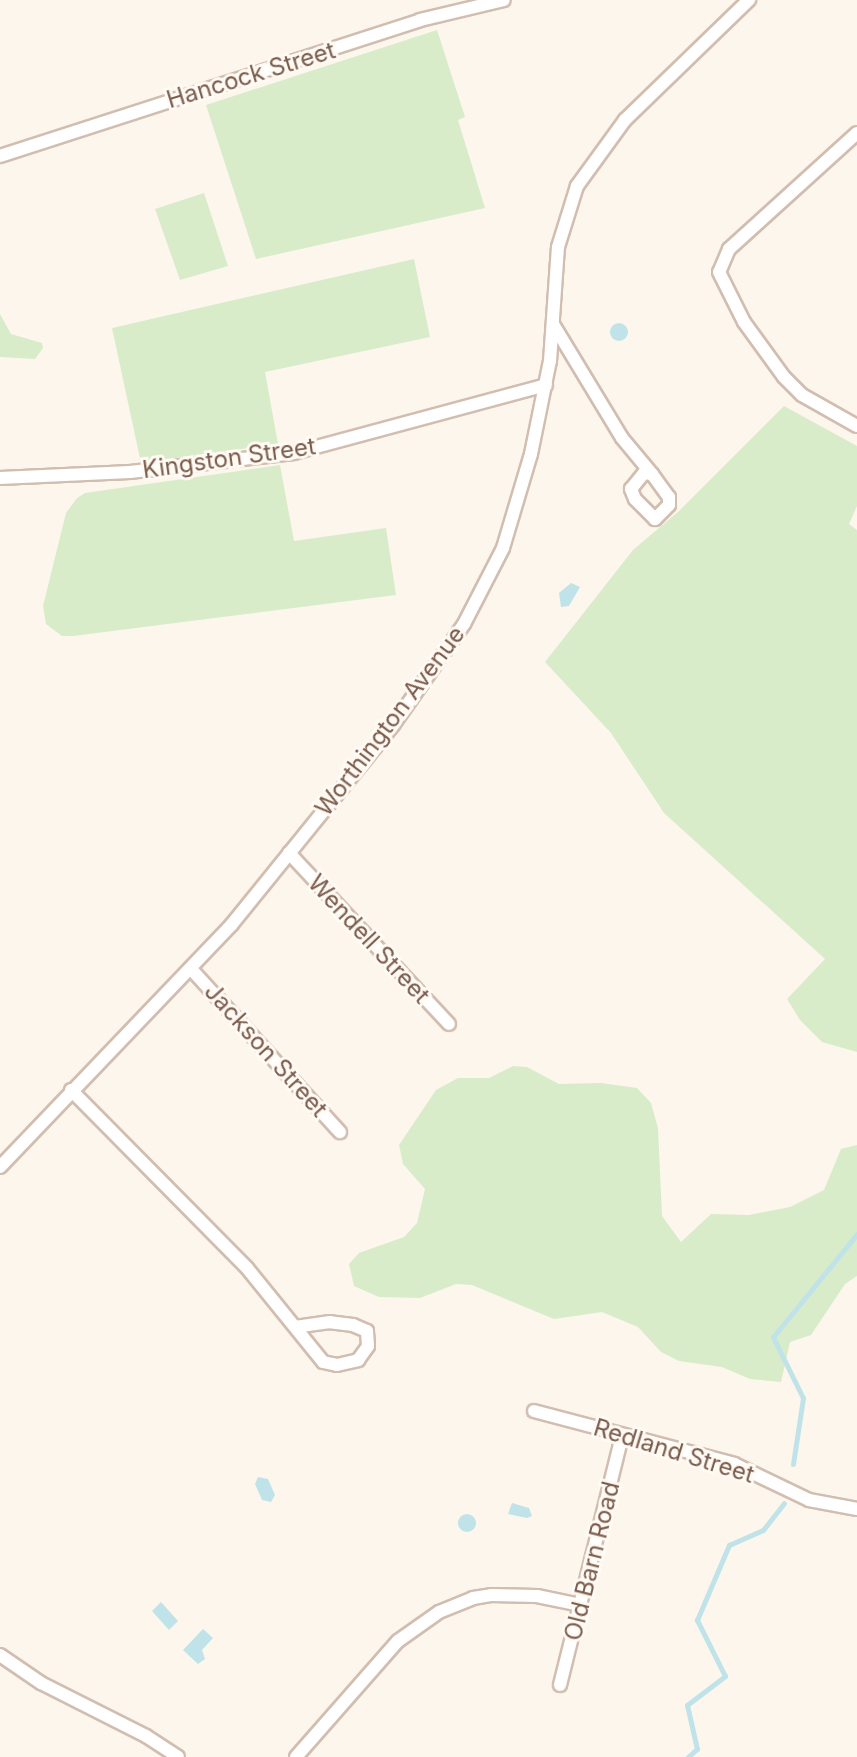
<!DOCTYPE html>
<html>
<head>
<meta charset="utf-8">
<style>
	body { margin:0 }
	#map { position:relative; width:857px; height:1757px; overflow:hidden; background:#fdf6ec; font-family:Inter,sans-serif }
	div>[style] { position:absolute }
	.green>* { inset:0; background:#d8ecc9 }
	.water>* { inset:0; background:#bfe3e8 }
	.round { border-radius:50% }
	.stream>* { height:5px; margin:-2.5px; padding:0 2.5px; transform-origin:2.5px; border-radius:2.5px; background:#bfe3e8 }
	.roads { filter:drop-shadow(2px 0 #d1beb0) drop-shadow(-2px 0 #d1beb0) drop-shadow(0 2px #d1beb0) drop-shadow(0 -2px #d1beb0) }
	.street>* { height:12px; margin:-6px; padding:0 6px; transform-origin:6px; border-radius:6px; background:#fff }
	span { translate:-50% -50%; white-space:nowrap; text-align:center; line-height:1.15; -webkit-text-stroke:6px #fffaf3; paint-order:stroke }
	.street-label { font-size:24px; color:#7a5c4d }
</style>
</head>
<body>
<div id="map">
	<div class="green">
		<div style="clip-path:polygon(437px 30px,465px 117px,458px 120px,485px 208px,256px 259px,206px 105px)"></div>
		<div style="clip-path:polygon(204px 193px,228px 266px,180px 280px,155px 209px)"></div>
		<div style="clip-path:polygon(414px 259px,430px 337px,265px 372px,278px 444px,141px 463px,112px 328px)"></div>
		<div style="clip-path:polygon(0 314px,11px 334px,42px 343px,43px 348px,35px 359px,0 357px)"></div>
		<div style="clip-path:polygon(784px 406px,857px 446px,857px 506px,849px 524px,857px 530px,857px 1052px,822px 1042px,800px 1020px,787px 999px,825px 959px,664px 813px,611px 733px,545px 662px,633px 550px,679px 511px)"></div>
		<div style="clip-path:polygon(280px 465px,294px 541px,386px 528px,396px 595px,73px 636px,62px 636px,46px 624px,43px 606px,66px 513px,77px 498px,85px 493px)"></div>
		<div style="clip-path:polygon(513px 1066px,527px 1067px,559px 1084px,601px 1083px,637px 1088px,651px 1103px,658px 1128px,662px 1216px,681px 1242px,711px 1214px,749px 1215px,790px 1207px,824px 1190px,841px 1149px,857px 1145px,857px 1276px,845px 1284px,811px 1335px,790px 1342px,781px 1382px,750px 1379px,722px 1367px,679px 1361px,661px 1352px,638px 1327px,602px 1312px,554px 1319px,472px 1285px,456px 1284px,420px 1298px,379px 1297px,354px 1286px,349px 1264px,359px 1253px,404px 1237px,417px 1223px,425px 1189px,403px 1164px,399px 1145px,436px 1090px,458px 1078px,489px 1078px)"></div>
	</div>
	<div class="water">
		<div class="round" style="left:610px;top:323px;width:18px;height:18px"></div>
		<div style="clip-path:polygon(571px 583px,580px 587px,569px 606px,561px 607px,559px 593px)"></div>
		<div style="clip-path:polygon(258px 1477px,268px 1479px,275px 1495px,271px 1502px,262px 1500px,255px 1484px)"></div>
		<div style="clip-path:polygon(512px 1503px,529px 1508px,532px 1516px,527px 1518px,508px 1514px)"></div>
		<div class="round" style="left:458px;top:1514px;width:18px;height:18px"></div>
		<div style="clip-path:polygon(161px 1602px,178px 1621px,169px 1630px,152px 1611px)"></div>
		<div style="clip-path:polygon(203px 1629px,213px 1638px,202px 1650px,205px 1659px,198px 1664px,183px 1650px)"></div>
	</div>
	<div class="stream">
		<div style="left:793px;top:1464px;width:67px;rotate:-81.4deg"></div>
		<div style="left:803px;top:1398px;width:68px;rotate:-116.2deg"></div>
		<div style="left:773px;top:1337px;width:133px;rotate:-50.8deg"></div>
		<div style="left:688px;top:1757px;width:12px;rotate:-42deg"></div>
		<div style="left:697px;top:1749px;width:45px;rotate:-102.8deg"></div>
		<div style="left:687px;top:1705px;width:48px;rotate:-37.3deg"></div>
		<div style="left:725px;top:1676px;width:63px;rotate:-116.6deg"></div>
		<div style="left:697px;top:1620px;width:82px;rotate:-66.9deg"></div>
		<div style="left:729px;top:1545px;width:37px;rotate:-24deg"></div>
		<div style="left:763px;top:1530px;width:34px;rotate:-52deg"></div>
	</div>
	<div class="roads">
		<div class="street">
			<div style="left:857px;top:133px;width:173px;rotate:137.8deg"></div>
			<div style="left:729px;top:249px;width:25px;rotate:113deg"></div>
			<div style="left:719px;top:272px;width:56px;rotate:63.4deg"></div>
			<div style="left:744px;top:322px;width:68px;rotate:54deg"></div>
			<div style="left:784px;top:377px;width:25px;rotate:45deg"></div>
			<div style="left:802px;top:395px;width:63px;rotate:29.4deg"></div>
			<div style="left:0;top:156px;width:441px;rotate:-17.9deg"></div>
			<div style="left:420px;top:20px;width:86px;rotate:-13.4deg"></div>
			<div style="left:553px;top:324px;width:133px;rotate:58.8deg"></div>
			<div style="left:622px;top:438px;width:47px;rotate:50.2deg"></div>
			<div style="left:652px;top:474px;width:29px;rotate:54deg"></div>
			<div style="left:669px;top:497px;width:8px;rotate:90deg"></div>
			<div style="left:669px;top:505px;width:20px;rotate:135deg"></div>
			<div style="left:655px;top:519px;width:28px;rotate:-135deg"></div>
			<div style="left:635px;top:499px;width:11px;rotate:-112deg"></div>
			<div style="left:631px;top:489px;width:21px;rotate:-51deg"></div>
			<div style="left:644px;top:473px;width:8px;rotate:7deg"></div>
			<div style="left:0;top:478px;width:130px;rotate:-2.6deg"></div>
			<div style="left:130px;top:472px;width:165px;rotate:-6.6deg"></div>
			<div style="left:294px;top:453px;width:261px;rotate:-15.1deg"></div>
			<div style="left:289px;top:853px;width:234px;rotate:46.9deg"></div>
			<div style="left:191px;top:969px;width:221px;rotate:47.6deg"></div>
			<div style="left:71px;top:1090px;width:250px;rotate:45.3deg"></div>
			<div style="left:247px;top:1268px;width:121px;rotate:51deg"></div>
			<div style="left:323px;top:1362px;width:14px;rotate:12deg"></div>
			<div style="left:337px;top:1365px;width:22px;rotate:-13deg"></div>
			<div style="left:358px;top:1360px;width:17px;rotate:-54deg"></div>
			<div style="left:368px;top:1346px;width:15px;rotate:-94deg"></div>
			<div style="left:367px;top:1331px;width:15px;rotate:-157deg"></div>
			<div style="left:353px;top:1325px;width:23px;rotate:-173deg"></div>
			<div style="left:330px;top:1322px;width:35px;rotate:172deg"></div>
			<div style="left:0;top:1167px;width:336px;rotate:-46.3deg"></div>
			<div style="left:232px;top:924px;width:256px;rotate:-51deg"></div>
			<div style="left:393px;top:725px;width:123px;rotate:-54.9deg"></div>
			<div style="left:464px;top:624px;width:85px;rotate:-62.8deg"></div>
			<div style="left:503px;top:548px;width:98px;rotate:-73.4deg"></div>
			<div style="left:531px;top:454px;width:95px;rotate:-78.5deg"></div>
			<div style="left:550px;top:361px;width:114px;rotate:-86deg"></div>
			<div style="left:558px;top:247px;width:64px;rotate:-72.7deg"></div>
			<div style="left:577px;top:186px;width:82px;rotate:-54deg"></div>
			<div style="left:625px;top:120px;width:173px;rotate:-44.1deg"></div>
			<div style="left:534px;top:1411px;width:207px;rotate:14.8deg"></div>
			<div style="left:734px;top:1464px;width:83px;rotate:25.6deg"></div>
			<div style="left:809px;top:1500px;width:49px;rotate:10.6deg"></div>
			<div style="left:0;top:1655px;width:50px;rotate:34.3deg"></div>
			<div style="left:41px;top:1683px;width:118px;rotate:26.8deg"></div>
			<div style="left:146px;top:1736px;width:38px;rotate:33deg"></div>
			<div style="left:560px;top:1685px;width:256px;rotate:-76deg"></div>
			<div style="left:296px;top:1757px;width:154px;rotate:-48.7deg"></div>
			<div style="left:398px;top:1641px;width:50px;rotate:-35.3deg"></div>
			<div style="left:439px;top:1612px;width:37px;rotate:-22deg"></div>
			<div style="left:473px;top:1598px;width:18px;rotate:-9deg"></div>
			<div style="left:491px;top:1595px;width:46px;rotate:1.2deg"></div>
			<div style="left:537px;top:1596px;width:45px;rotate:11.6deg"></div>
		</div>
	</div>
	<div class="street-label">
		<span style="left:251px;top:75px;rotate:-17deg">Hancock Street</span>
		<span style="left:229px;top:458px;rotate:-8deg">Kingston Street</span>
		<span style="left:390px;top:721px;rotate:-53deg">Worthington Avenue</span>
		<span style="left:369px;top:939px;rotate:47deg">Wendell Street</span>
		<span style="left:266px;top:1050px;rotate:48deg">Jackson Street</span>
		<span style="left:674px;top:1451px;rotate:17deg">Redland Street</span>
		<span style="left:592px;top:1561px;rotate:-76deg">Old Barn Road</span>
	</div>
</div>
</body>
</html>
